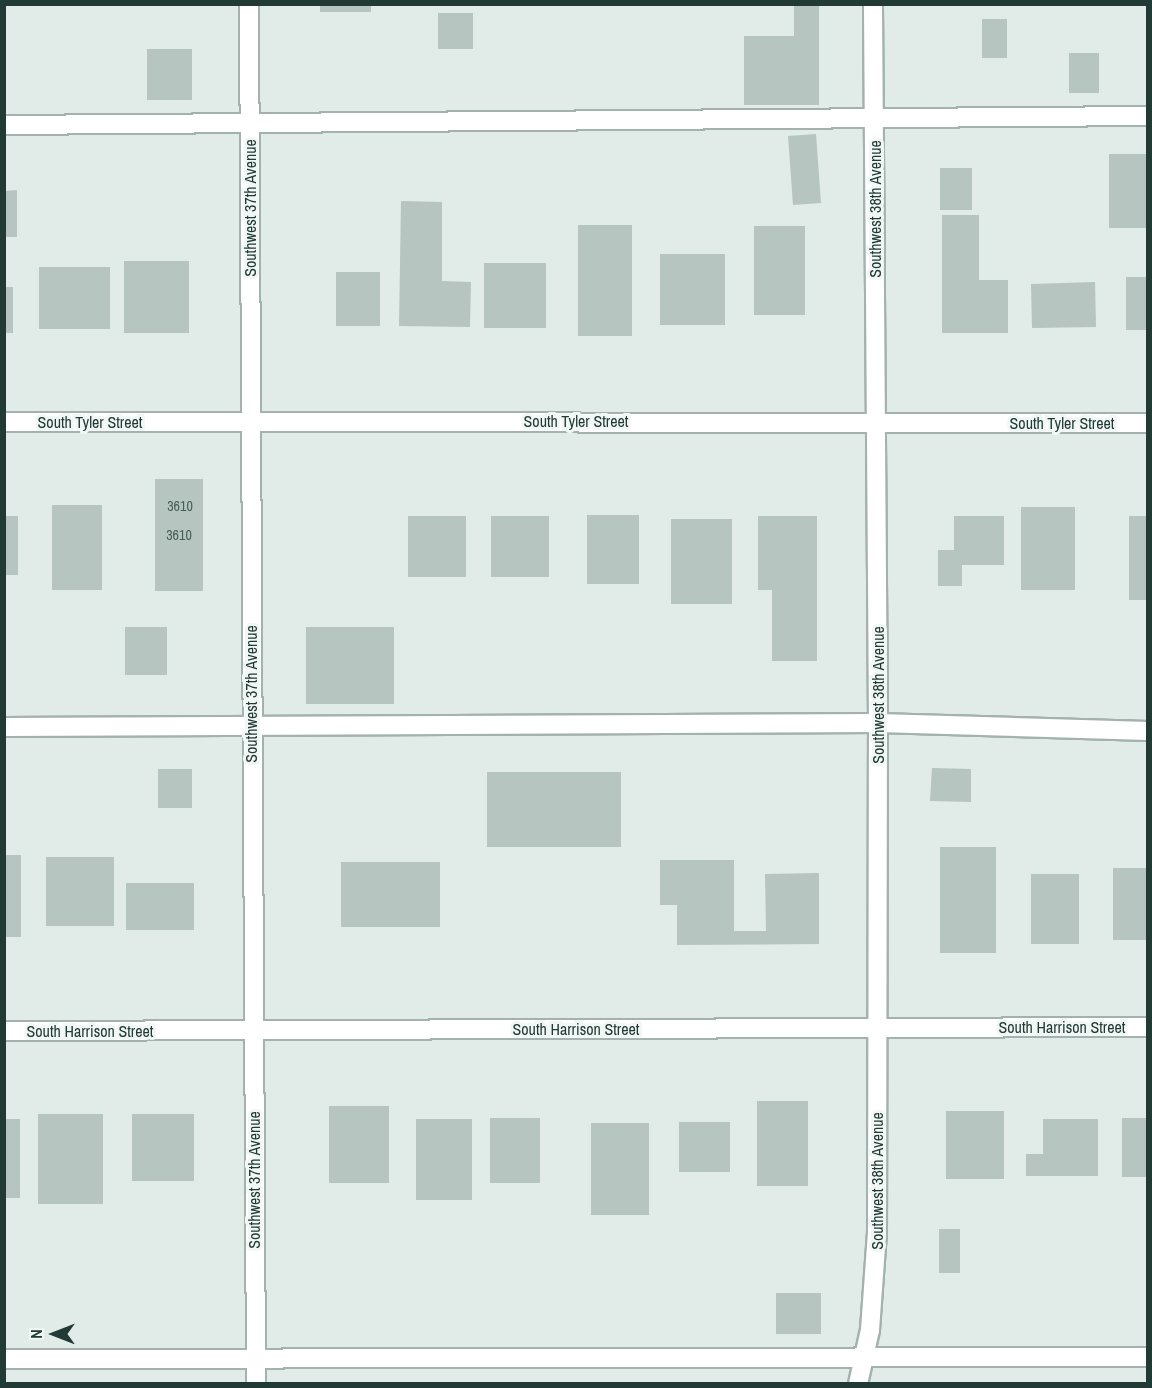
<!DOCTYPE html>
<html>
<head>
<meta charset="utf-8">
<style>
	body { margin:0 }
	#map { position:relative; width:1152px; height:1388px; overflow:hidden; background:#e1ebe7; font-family:"Archivo Narrow",sans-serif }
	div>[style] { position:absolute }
	.building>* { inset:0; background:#b6c5c0 }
	.roads { filter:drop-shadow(2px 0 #a4b2ae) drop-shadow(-2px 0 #a4b2ae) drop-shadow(0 2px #a4b2ae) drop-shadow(0 -2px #a4b2ae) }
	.lane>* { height:18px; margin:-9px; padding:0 9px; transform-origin:9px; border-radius:9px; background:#fff }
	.street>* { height:18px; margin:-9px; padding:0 9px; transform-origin:9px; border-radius:9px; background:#fff }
	.secondary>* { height:18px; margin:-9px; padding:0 9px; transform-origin:9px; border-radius:9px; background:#fff }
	span { translate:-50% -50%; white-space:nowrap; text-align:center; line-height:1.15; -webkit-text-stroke:6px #f1f7f5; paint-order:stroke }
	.number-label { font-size:14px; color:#475d58 }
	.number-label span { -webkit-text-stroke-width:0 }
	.street-label { font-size:16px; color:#223a35 }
	.frame { position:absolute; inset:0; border:6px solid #223a35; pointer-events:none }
	.north { position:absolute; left:24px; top:1304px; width:60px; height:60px; -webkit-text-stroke:4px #f1f7f5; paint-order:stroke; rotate:270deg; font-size:16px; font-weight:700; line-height:24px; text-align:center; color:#223a35 }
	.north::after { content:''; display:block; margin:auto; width:21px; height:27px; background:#223a35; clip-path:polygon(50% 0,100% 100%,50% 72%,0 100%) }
</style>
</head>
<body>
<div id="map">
	<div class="building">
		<div style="clip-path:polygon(320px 4px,371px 4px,371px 12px,320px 12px)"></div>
		<div style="clip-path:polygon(794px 4px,819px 4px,819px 105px,744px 105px,744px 36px,794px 36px)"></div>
		<div style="clip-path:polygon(438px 13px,473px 13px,473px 49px,438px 49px)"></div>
		<div style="clip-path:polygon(982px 19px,1007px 19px,1007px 58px,982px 58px)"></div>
		<div style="clip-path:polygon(147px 49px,192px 49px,192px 100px,147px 100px)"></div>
		<div style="clip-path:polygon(1069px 53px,1099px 53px,1099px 93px,1069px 93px)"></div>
		<div style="clip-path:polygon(816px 134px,821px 203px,793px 205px,788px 136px)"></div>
		<div style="clip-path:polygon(1109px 154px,1148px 154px,1148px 228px,1109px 228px)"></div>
		<div style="clip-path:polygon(940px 168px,972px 168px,972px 210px,940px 210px)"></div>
		<div style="clip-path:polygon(17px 190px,17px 237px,4px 237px,4px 191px)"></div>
		<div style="clip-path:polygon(401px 201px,442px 202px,442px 281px,471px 282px,470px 327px,399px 326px)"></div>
		<div style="clip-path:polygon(942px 215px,979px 215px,979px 280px,1008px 280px,1008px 333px,942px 333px)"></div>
		<div style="clip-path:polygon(578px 225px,632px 225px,632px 336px,578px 336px)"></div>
		<div style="clip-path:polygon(754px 226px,805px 226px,805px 315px,754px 315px)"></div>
		<div style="clip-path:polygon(660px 254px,725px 254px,725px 325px,660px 325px)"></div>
		<div style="clip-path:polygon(124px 261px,189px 261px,189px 333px,124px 333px)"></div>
		<div style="clip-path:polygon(484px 263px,546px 263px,546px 328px,484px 328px)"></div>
		<div style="clip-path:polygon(39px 267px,110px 267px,110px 329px,39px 329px)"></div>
		<div style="clip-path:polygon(336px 272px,380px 272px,380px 326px,336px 326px)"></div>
		<div style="clip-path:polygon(1126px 277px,1148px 277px,1148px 330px,1126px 330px)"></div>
		<div style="clip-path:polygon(1095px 282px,1096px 327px,1032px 328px,1031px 284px)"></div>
		<div style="clip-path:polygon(4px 287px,13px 287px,13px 333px,4px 333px)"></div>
		<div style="clip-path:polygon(155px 479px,203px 479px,203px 591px,155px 591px)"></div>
		<div style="clip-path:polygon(52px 505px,102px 505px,102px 590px,52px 590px)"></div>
		<div style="clip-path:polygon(1021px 507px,1075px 507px,1075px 590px,1021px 590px)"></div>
		<div style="clip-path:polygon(587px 515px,639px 515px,639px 584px,587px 584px)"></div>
		<div style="clip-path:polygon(4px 516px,18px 516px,18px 575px,4px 575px)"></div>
		<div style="clip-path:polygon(408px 516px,466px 516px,466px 577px,408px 577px)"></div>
		<div style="clip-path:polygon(491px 516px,549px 516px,549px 577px,491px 577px)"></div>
		<div style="clip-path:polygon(758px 516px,817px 516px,817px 661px,772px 661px,772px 590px,758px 590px)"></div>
		<div style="clip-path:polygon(954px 516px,1004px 516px,1004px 565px,962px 565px,962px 586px,938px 586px,938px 550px,954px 550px)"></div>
		<div style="clip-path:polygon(1129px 516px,1148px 516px,1148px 600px,1129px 600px)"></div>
		<div style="clip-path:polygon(671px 519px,732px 519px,732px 604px,671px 604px)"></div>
		<div style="clip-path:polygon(125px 627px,167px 627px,167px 675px,125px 675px)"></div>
		<div style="clip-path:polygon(306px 627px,394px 627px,394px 704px,306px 704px)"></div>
		<div style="clip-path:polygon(932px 768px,971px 769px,971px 802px,930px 801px)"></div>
		<div style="clip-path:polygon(158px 769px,192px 769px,192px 808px,158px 808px)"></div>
		<div style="clip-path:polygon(487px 772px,621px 772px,621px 847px,487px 847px)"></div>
		<div style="clip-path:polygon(940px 847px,996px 847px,996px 953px,940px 953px)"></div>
		<div style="clip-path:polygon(5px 855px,21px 855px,21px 937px,5px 937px)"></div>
		<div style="clip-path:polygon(46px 857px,114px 857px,114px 926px,46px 926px)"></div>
		<div style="clip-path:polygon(660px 860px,734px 860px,734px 931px,766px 931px,765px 874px,819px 873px,819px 944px,677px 945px,677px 905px,660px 905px)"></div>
		<div style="clip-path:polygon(341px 862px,440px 862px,440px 927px,341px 927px)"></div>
		<div style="clip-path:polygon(1113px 868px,1148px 868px,1148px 940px,1113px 940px)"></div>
		<div style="clip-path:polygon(1031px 874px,1079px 874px,1079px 944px,1031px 944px)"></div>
		<div style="clip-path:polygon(126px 883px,194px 883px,194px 930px,126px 930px)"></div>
		<div style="clip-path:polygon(757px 1101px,808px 1101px,808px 1186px,757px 1186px)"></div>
		<div style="clip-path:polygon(329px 1106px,389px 1106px,389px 1183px,329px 1183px)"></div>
		<div style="clip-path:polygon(946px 1111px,1004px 1111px,1004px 1179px,946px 1179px)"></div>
		<div style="clip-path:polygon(38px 1114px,103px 1114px,103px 1204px,38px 1204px)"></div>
		<div style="clip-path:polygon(132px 1114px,194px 1114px,194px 1181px,132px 1181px)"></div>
		<div style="clip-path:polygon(490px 1118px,540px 1118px,540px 1183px,490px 1183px)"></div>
		<div style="clip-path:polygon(1122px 1118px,1148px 1118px,1148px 1177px,1122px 1177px)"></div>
		<div style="clip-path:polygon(4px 1119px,20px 1119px,20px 1198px,4px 1198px)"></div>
		<div style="clip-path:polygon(416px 1119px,472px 1119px,472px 1200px,416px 1200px)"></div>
		<div style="clip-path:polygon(1043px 1119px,1098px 1119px,1098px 1176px,1026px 1176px,1026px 1154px,1043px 1154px)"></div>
		<div style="clip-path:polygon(679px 1122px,730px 1122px,730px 1172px,679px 1172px)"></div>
		<div style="clip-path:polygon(591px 1123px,649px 1123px,649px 1215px,591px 1215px)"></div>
		<div style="clip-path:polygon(939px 1229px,960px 1229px,960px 1273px,939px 1273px)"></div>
		<div style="clip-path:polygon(776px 1293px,821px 1293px,821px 1334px,776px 1334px)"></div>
	</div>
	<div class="roads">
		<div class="lane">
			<div style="left:4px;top:125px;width:1144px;rotate:-0.45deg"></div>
			<div style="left:4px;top:727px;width:874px;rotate:-0.26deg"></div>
			<div style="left:878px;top:723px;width:270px;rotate:1.7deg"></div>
			<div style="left:4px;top:1359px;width:1144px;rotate:-0.1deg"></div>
		</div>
		<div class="street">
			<div style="left:249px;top:4px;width:1380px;rotate:89.71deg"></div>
			<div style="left:858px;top:1384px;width:55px;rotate:-77.5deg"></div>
			<div style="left:870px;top:1330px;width:98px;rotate:-85.9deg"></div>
			<div style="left:877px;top:1232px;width:509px;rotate:-89.89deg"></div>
			<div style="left:878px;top:723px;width:719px;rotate:-90.4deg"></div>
		</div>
		<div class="secondary">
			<div style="left:4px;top:422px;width:1144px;rotate:0.05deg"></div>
			<div style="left:4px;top:1031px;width:1144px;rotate:-0.2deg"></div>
		</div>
	</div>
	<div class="number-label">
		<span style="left:180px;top:506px">3610</span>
		<span style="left:179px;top:535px">3610</span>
	</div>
	<div class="street-label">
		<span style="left:250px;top:208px;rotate:-90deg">Southwest 37th Avenue</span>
		<span style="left:875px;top:209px;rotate:-90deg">Southwest 38th Avenue</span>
		<span style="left:576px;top:421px">South Tyler Street</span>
		<span style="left:90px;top:422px">South Tyler Street</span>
		<span style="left:1062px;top:423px">South Tyler Street</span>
		<span style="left:251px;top:694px;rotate:-90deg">Southwest 37th Avenue</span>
		<span style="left:878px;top:695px;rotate:-90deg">Southwest 38th Avenue</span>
		<span style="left:1062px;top:1027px">South Harrison Street</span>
		<span style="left:576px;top:1029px">South Harrison Street</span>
		<span style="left:90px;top:1031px">South Harrison Street</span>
		<span style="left:254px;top:1180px;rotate:-90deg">Southwest 37th Avenue</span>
		<span style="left:877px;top:1181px;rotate:-90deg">Southwest 38th Avenue</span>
	</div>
	<div class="frame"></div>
	<div class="north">N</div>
</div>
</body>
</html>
